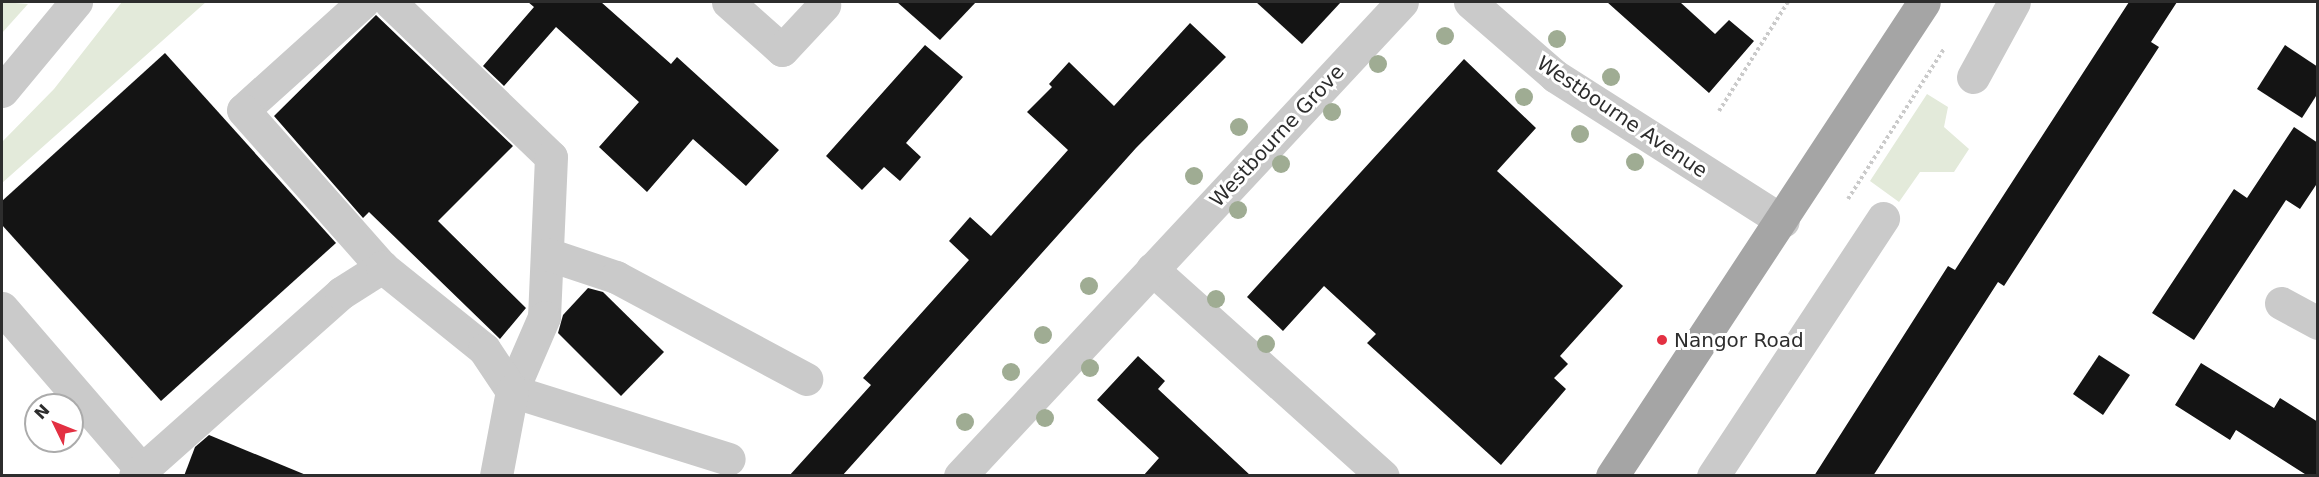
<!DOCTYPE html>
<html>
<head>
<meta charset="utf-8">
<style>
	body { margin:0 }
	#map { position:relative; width:2319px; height:477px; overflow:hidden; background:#fff; font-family:"DejaVu Sans",sans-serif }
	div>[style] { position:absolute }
	.green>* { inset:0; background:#e3eada }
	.building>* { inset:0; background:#141414 }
	.path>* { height:4px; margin-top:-2px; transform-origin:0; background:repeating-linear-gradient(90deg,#cacaca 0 3px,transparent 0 6px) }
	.minor>* { height:33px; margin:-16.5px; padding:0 16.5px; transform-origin:16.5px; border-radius:16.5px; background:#cacaca }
	.major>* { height:33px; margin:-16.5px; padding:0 16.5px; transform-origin:16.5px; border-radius:16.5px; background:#a5a5a5 }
	.trees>* { width:18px; height:18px; margin:-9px; border-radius:50%; background:#9fac93 }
	.dots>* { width:16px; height:16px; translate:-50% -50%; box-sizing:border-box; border:3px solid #fff; border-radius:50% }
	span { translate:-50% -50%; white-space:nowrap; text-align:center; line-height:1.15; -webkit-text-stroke:6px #fff; paint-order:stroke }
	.street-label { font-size:20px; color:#2d2d2d }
	.poi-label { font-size:20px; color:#2d2d2d }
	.left { translate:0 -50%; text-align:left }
	.frame { position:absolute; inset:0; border:3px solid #2d2d2d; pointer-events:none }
	.north { position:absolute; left:24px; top:393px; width:60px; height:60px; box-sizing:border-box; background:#fff; border:2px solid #ababab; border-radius:50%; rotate:313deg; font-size:16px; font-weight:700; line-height:24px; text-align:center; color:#2d2d2d }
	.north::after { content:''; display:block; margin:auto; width:21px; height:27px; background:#e33042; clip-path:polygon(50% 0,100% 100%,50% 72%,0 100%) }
</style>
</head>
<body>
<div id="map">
	<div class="green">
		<div style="clip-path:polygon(2px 2px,28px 4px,2px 33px)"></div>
		<div style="clip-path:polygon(122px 2px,206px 2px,2px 183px,2px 142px,54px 89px)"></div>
		<div style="clip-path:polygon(1927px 94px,1948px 107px,1944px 127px,1969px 149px,1954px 172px,1920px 172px,1899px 202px,1870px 181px)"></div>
	</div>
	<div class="building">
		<div style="clip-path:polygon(528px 2px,601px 2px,671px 64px,677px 57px,779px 150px,746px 186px,693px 139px,647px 192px,599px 147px,639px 102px,556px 27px,504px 86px,483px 66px,534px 7px)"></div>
		<div style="clip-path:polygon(897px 2px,976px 2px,940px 40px)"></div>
		<div style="clip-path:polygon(1256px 2px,1341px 2px,1302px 44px)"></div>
		<div style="clip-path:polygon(1607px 2px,1680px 2px,1715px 34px,1729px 20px,1754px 41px,1709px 93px)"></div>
		<div style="clip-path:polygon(2129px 2px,2177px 2px,2151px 42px,2159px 47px,2004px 286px,1998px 282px,1873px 476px,1814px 476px,1948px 266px,1955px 270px)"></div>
		<div style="clip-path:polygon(376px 15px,513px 146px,438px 221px,526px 308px,500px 339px,369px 212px,363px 218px,274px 116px)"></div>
		<div style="clip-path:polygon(1190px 23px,1226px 57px,1136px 148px,842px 476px,789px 476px,871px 385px,863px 378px,969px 260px,949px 241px,970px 217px,991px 236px,1068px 150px,1027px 112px,1052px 87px,1049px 84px,1069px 62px,1114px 106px)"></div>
		<div style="clip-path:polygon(925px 45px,963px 77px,906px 143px,921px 157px,900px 181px,884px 167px,862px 190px,826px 156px)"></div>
		<div style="clip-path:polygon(2285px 45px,2318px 67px,2318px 93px,2302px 118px,2257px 89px)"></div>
		<div style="clip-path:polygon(165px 53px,336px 243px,161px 401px,2px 225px,2px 201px)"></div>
		<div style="clip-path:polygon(1464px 59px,1536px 128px,1497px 171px,1623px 286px,1560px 356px,1568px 364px,1554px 378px,1566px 389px,1501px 465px,1367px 343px,1376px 334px,1324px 286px,1283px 331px,1247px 297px)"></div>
		<div style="clip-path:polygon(2294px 127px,2318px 143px,2318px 182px,2300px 209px,2286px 200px,2194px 340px,2152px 313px,2234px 189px,2247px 198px)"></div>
		<div style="clip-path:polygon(588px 288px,603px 292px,664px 352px,621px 396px,558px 333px,563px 315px)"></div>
		<div style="clip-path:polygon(2099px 355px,2130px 375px,2103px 415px,2073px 394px)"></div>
		<div style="clip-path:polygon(1138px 356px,1165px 381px,1158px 389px,1251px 476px,1143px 476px,1159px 458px,1097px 400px)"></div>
		<div style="clip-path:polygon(2201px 363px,2274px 408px,2280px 398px,2318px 422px,2318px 476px,2308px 476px,2236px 430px,2230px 440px,2175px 405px)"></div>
		<div style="clip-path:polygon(209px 435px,306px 475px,306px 476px,184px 476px,195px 447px)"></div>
	</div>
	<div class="path">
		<div style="left:1719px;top:111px;width:129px;rotate:-57.7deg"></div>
		<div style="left:1848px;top:199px;width:178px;rotate:-57.4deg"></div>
	</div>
	<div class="minor">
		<div style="left:363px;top:2px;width:161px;rotate:138deg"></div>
		<div style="left:243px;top:110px;width:210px;rotate:48.5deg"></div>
		<div style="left:390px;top:2px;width:223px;rotate:43.9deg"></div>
		<div style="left:551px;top:157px;width:160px;rotate:92.5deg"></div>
		<div style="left:544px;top:317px;width:81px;rotate:113.4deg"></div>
		<div style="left:512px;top:391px;width:227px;rotate:17.4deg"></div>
		<div style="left:728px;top:2px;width:72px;rotate:41.6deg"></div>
		<div style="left:782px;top:50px;width:62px;rotate:-47deg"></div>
		<div style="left:1470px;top:2px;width:113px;rotate:41deg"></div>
		<div style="left:1555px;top:76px;width:270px;rotate:32.5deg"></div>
		<div style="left:1973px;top:77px;width:85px;rotate:-61.3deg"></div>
		<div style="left:2px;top:91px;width:116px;rotate:-50.3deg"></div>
		<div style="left:547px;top:254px;width:73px;rotate:18.4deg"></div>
		<div style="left:616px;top:277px;width:216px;rotate:28.2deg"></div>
		<div style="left:1152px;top:269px;width:310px;rotate:41.9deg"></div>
		<div style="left:2281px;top:303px;width:42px;rotate:28.4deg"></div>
		<div style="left:2px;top:308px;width:214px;rotate:49.2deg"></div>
		<div style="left:135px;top:476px;width:276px;rotate:-41.6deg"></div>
		<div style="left:341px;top:293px;width:49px;rotate:-32.4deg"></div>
		<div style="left:382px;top:267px;width:131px;rotate:38.8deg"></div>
		<div style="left:484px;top:349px;width:50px;rotate:56.3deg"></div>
		<div style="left:512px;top:391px;width:86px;rotate:100.7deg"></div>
		<div style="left:960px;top:476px;width:648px;rotate:-47deg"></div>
		<div style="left:1713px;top:476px;width:309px;rotate:-56.6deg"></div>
	</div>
	<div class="major">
		<div style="left:1612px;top:476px;width:567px;rotate:-56.65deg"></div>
	</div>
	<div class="trees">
		<div style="left:1445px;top:36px"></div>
		<div style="left:1557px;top:39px"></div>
		<div style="left:1378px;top:64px"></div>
		<div style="left:1611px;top:77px"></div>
		<div style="left:1524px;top:97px"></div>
		<div style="left:1332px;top:112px"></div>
		<div style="left:1239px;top:127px"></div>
		<div style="left:1580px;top:134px"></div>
		<div style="left:1635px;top:162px"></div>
		<div style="left:1281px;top:164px"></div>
		<div style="left:1194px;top:176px"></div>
		<div style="left:1238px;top:210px"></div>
		<div style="left:1089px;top:286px"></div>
		<div style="left:1216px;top:299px"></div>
		<div style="left:1043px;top:335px"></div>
		<div style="left:1266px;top:344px"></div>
		<div style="left:1090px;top:368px"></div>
		<div style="left:1011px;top:372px"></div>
		<div style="left:1045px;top:418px"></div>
		<div style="left:965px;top:422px"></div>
	</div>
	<div class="dots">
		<div style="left:1662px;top:340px;background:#e33042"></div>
	</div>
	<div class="street-label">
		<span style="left:1622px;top:117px;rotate:34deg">Westbourne Avenue</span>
		<span style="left:1277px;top:136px;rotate:-47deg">Westbourne Grove</span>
	</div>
	<div class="poi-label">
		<span class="left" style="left:1674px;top:340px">Nangor Road</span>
	</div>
	<div class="frame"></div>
	<div class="north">N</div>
</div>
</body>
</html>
